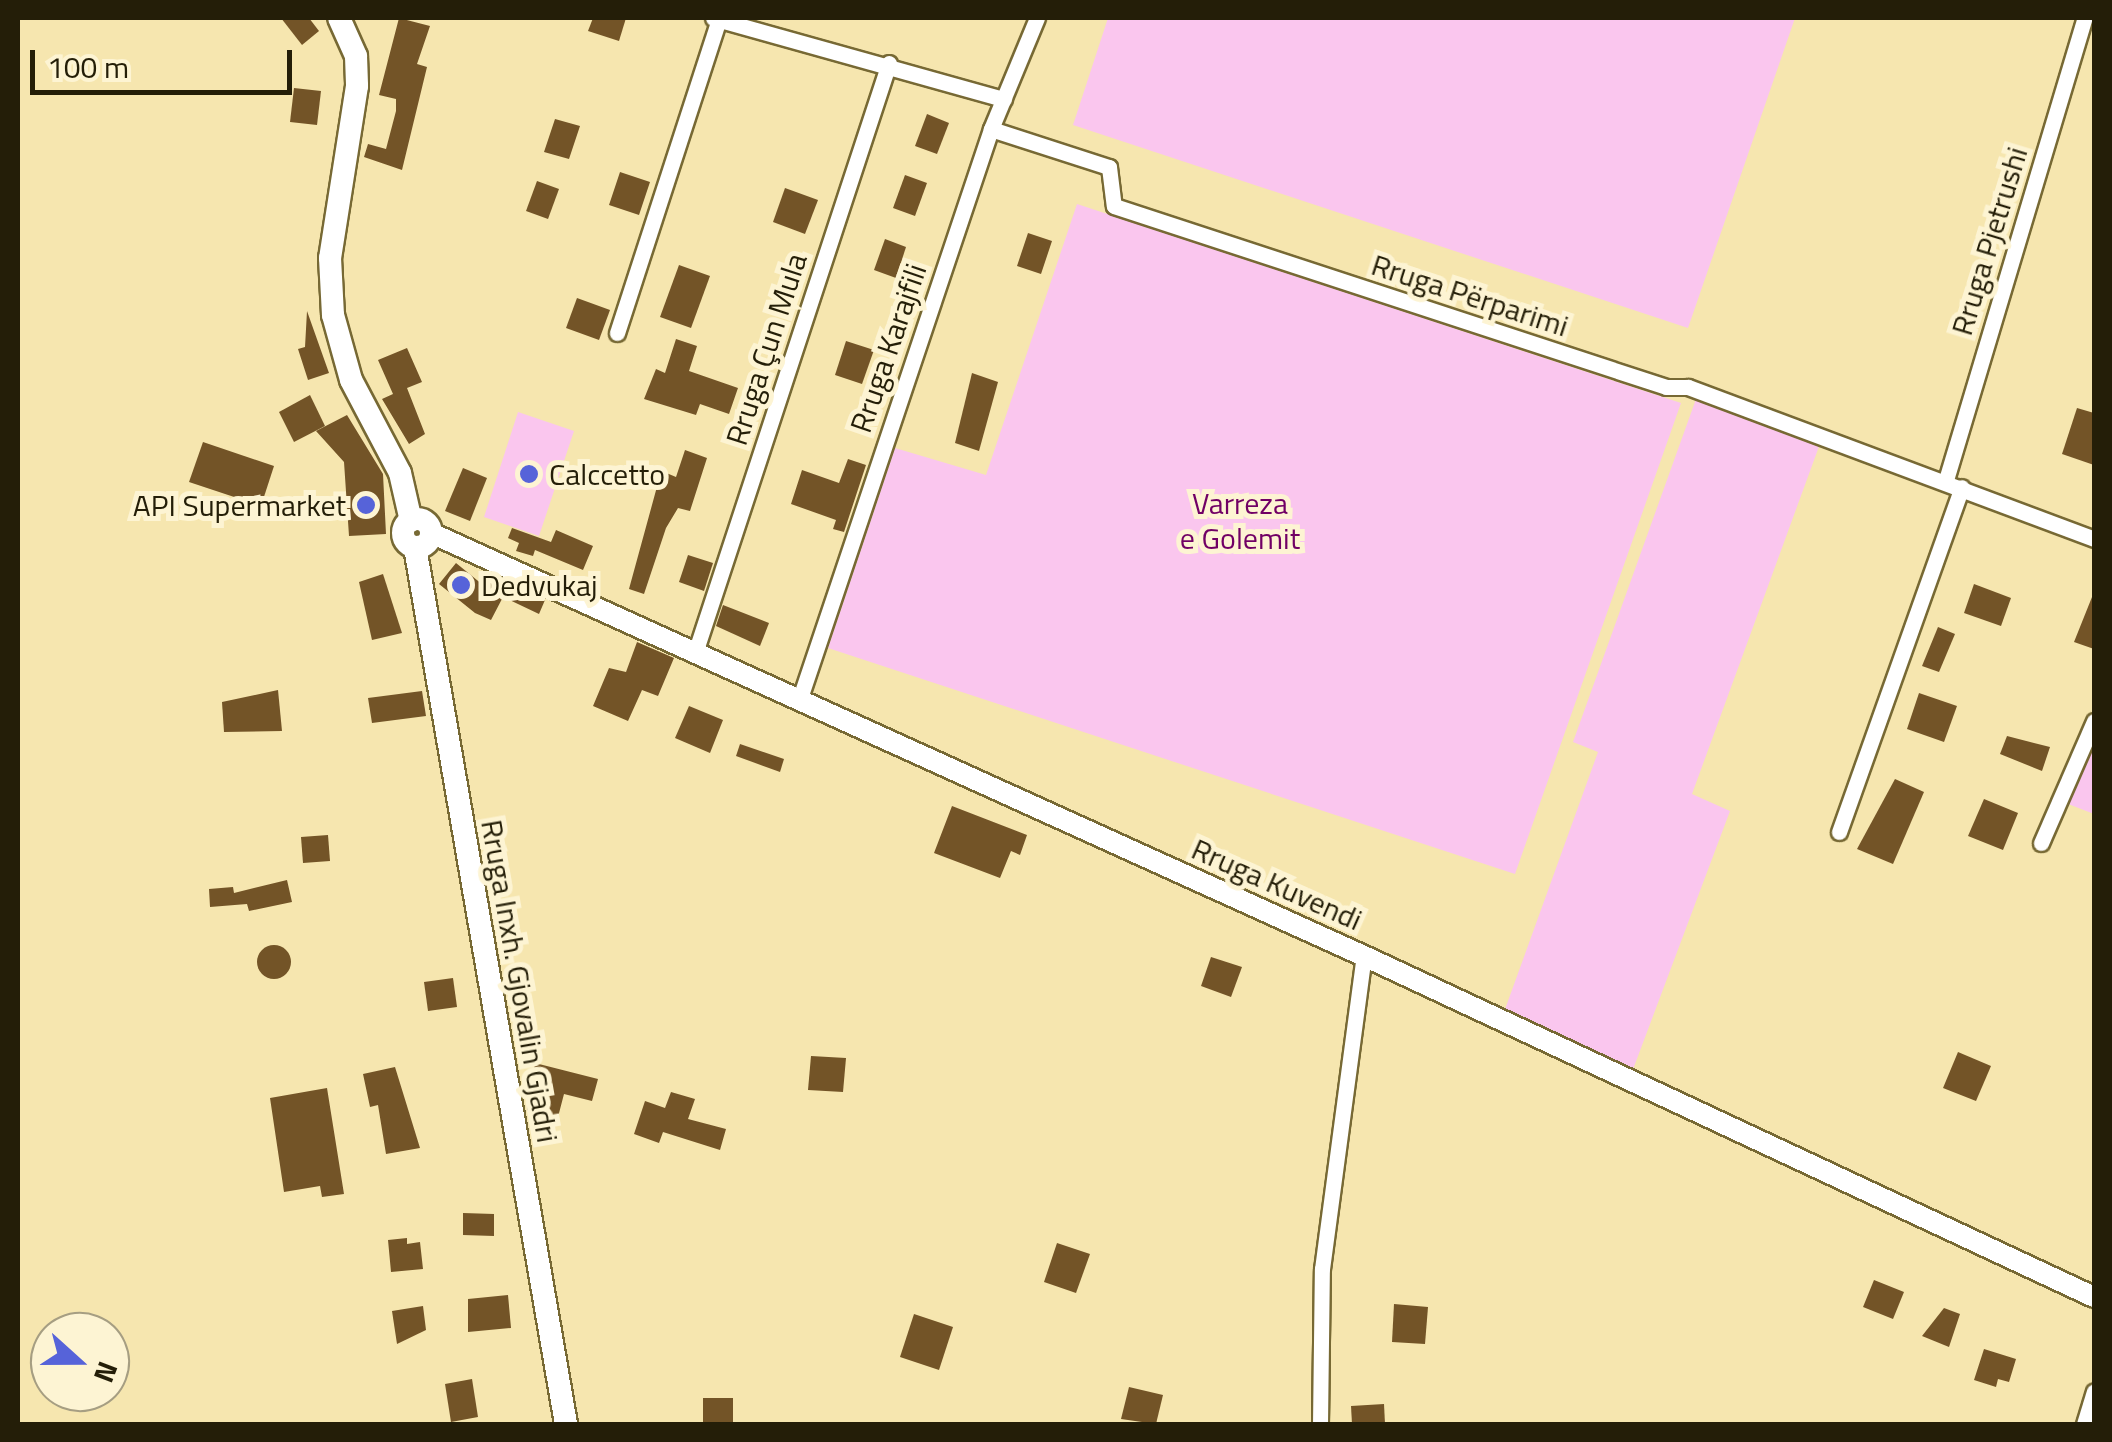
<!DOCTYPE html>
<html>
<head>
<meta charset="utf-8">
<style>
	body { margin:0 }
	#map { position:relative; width:2112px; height:1442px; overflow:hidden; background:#f6e6af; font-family:"Titillium Web",sans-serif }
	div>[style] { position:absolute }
	.green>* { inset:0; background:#fac6ee }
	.building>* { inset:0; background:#735427 }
	.round { border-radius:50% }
	.roads { filter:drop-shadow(2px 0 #776934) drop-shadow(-2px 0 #776934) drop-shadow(0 2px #776934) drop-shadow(0 -2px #776934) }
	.minor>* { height:15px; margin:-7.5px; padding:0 7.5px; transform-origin:7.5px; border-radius:7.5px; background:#fff }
	.tertiary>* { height:20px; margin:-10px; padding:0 10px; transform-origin:10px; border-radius:10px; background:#fff }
	.secondary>* { height:22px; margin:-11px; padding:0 11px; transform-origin:11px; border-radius:11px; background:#fff }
	.secondary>.ring { margin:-11px; padding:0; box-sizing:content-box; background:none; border:22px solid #fff; border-radius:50% }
	.dots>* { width:28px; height:28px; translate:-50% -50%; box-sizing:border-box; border:5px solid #fdf4d3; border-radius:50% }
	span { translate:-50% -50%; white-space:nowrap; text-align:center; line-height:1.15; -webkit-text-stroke:10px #fdf4d3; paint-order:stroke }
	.street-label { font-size:30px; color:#241e08 }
	.poi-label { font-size:30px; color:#241e08 }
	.left { translate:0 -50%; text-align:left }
	.right { translate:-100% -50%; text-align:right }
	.park-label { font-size:30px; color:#710065 }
	.frame { position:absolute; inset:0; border:20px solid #241e08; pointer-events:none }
	.north { position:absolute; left:30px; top:1312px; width:100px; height:100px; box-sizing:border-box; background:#fdf4d3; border:2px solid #a69e82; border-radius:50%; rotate:111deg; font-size:28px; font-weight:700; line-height:40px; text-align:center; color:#241e08 }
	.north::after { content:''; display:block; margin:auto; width:35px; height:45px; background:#5663d9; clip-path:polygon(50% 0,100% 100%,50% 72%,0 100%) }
	.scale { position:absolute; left:30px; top:50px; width:262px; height:45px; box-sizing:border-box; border:5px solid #241e08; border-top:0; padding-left:12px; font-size:30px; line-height:35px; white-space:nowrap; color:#241e08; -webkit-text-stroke:8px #fdf4d3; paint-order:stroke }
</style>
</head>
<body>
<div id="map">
	<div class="green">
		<div style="clip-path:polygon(1108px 18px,1795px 18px,1688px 328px,1073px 125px)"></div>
		<div style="clip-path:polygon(1077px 204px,1681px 403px,1515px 874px,828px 648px,895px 448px,986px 475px)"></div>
		<div style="clip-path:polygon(1696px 399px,1821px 441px,1692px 794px,1730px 811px,1632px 1072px,1504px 1012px,1598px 752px,1573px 742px)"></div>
		<div style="clip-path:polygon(518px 412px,574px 431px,539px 536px,484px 517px)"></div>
		<div style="clip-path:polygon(2094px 731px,2094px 814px,2063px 802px)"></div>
	</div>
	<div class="building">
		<div style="clip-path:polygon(281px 18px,309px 18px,319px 31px,302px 45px)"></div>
		<div style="clip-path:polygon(399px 18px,430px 26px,417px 64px,427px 67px,402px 170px,364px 157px,368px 144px,386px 149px,396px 111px,396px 99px,379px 95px)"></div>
		<div style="clip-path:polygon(593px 18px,626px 18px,619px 41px,588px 31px)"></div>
		<div style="clip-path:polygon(294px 88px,321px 91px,317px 125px,290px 122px)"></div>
		<div style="clip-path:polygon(927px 114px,949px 123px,937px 154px,915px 146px)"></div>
		<div style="clip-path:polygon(555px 119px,580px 126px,569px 159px,544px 152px)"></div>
		<div style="clip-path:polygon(620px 172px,650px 182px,639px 215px,609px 205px)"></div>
		<div style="clip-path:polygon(905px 175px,927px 183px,915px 216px,893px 208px)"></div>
		<div style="clip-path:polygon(537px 181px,559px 189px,548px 219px,526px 211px)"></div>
		<div style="clip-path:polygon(785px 188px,818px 200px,805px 234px,773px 222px)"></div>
		<div style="clip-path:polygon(1028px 233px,1052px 241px,1041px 274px,1017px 266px)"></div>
		<div style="clip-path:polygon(885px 239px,906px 247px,896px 278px,874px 270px)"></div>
		<div style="clip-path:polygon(679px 265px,710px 276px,691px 328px,660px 317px)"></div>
		<div style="clip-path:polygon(577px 298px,610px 310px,599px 340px,566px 328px)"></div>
		<div style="clip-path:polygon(307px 311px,329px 373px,308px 380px,298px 349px,305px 347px)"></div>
		<div style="clip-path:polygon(676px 339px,697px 346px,689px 371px,738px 388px,729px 414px,700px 404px,696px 415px,644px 399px,656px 369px,665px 373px)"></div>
		<div style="clip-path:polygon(846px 341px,874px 350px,862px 384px,835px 375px)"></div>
		<div style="clip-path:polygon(407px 348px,422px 382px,407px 388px,425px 434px,409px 444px,382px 399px,393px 394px,378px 360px)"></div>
		<div style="clip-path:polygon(972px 373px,998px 382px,979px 451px,955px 443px)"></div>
		<div style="clip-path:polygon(310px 395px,325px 426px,294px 442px,279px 412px)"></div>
		<div style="clip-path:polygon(2077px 408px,2094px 413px,2094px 465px,2062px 454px)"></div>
		<div style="clip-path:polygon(347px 415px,383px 474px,386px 534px,349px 536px,344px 462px,316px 431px)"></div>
		<div style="clip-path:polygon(203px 442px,274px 466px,261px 506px,189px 482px)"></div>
		<div style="clip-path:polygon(685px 450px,707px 458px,690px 511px,678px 508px,666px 528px,644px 594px,629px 589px,658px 483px,664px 472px,676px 477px)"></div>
		<div style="clip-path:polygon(848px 459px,866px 465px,844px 532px,833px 529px,836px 520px,791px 504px,802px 470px,839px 483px)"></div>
		<div style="clip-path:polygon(463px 468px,487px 478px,470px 521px,445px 511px)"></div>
		<div style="clip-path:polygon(512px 528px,551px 542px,556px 530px,593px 546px,583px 570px,535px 550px,533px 556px,516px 551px,519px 543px,508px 538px)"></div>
		<div style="clip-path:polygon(688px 555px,713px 563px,704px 591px,679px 582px)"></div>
		<div style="clip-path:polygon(456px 563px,483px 585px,489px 574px,545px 600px,539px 614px,503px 597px,491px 620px,475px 613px,439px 584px)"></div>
		<div style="clip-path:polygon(383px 574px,402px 633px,372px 640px,359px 582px)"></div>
		<div style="clip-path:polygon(1974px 584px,2011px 598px,2001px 626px,1964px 613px)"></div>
		<div style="clip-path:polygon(2094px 592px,2094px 649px,2074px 642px)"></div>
		<div style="clip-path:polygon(723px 605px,769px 623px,760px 646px,716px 626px)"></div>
		<div style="clip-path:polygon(1938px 627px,1955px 634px,1939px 672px,1922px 666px)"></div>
		<div style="clip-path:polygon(637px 642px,674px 658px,658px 696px,642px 690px,628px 721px,593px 706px,609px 668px,626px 672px)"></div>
		<div style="clip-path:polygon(278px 690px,282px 731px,224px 732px,222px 702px)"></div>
		<div style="clip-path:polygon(422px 691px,426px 716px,372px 723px,368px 698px)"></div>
		<div style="clip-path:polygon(1919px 693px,1957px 706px,1944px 742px,1907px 729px)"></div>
		<div style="clip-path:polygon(689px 706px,723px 720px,710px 753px,675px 738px)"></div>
		<div style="clip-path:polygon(2007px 736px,2050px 747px,2042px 771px,2000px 754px)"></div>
		<div style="clip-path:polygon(740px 744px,784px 759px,780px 772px,736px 756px)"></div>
		<div style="clip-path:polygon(1895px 779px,1924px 792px,1893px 864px,1857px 849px)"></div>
		<div style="clip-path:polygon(1984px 799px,2018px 813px,2003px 850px,1968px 836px)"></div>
		<div style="clip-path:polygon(952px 806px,1027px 835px,1020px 855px,1011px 851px,1000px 878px,934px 853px)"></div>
		<div style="clip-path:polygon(328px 835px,330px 861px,303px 863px,301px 837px)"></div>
		<div style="clip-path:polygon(287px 880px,292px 902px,249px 911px,247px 904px,210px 907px,209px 889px,233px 887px,234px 893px)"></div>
		<div class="round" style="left:257px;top:945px;width:34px;height:34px"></div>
		<div style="clip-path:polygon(1211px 957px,1242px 967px,1231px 997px,1201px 986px)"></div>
		<div style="clip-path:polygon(453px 978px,457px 1007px,428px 1011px,424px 982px)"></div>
		<div style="clip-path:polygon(1958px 1052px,1991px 1066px,1976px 1101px,1943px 1088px)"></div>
		<div style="clip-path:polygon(811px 1056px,846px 1058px,843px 1092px,808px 1090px)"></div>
		<div style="clip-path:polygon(535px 1063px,598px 1079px,592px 1101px,564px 1094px,558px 1117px,527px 1110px)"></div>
		<div style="clip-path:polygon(395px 1067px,420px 1148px,386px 1154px,378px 1105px,370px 1107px,363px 1074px)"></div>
		<div style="clip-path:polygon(327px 1088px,344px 1194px,322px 1197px,320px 1186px,284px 1192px,270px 1098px)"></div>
		<div style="clip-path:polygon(671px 1092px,695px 1099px,688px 1119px,726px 1129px,720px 1150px,663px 1132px,659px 1143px,634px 1134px,645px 1101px,665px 1108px)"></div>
		<div style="clip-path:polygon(463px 1213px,494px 1214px,494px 1236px,463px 1235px)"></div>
		<div style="clip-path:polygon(407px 1238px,407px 1244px,420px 1242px,423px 1269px,391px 1272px,388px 1240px)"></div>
		<div style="clip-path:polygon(1057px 1243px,1090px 1254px,1076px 1293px,1044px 1282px)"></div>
		<div style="clip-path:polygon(1874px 1280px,1904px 1292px,1893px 1319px,1863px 1307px)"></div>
		<div style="clip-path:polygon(508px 1295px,511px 1328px,468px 1332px,468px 1299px)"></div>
		<div style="clip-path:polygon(1394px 1304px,1428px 1307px,1425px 1344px,1392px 1342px)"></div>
		<div style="clip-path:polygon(423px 1306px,426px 1330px,397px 1344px,392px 1311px)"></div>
		<div style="clip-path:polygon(1944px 1308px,1960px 1314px,1949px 1347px,1922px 1336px)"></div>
		<div style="clip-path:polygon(914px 1314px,953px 1327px,939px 1370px,900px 1357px)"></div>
		<div style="clip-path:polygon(1984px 1349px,2016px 1359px,2009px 1382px,1998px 1379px,1996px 1387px,1974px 1380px)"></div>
		<div style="clip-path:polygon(472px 1379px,478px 1417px,451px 1422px,445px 1384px)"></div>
		<div style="clip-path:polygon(1129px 1387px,1163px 1395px,1156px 1424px,1121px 1419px)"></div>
		<div style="clip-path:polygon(703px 1398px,733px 1398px,733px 1424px,703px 1424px)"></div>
		<div style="clip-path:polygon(1384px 1404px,1385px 1424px,1352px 1424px,1351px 1406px)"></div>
	</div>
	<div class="roads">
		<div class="minor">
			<div style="left:713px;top:18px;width:302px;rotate:15.6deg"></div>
			<div style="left:991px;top:129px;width:124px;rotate:17.9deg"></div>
			<div style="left:1109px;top:167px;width:39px;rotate:83deg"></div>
			<div style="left:1114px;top:206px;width:581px;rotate:18.15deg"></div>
			<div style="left:1666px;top:387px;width:22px"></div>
			<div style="left:1688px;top:387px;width:434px;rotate:20.5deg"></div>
			<div style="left:617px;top:333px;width:330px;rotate:-72deg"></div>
			<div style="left:1946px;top:480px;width:482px;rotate:-73.3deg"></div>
			<div style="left:695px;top:653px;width:621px;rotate:-71.8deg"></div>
			<div style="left:800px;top:698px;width:600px;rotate:-71.44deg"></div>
			<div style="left:991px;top:129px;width:120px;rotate:-67.5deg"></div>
			<div style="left:1839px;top:832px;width:366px;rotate:-70.4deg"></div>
			<div style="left:2041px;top:843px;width:133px;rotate:-66.5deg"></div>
			<div style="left:1320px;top:1424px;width:155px;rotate:-89.3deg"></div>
			<div style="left:1322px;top:1269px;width:316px;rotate:-82.4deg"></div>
			<div style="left:2084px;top:1424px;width:34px;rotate:-73deg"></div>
		</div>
		<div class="tertiary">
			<div style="left:431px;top:533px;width:1024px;rotate:24.39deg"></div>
			<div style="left:1364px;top:956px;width:806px;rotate:25.04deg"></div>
		</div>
		<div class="secondary">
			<div style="left:339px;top:18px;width:42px;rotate:65.9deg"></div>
			<div style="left:356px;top:56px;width:30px;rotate:88deg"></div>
			<div style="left:357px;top:86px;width:174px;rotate:98.9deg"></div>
			<div style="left:330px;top:258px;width:57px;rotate:87deg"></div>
			<div style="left:333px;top:315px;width:67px;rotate:74.5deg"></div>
			<div style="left:351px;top:380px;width:105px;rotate:62.2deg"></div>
			<div style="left:400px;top:473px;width:49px;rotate:77.1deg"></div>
			<div class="ring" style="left:403px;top:519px;width:6px;height:6px"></div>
			<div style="left:415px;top:547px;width:890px;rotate:80.23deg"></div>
		</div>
	</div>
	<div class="dots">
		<div style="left:529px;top:474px;background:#5663d9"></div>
		<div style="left:366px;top:505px;background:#5663d9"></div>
		<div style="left:461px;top:585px;background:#5663d9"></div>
	</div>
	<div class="street-label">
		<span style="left:1989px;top:241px;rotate:-73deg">Rruga Pjetrushi</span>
		<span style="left:1470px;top:295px;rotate:18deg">Rruga Përparimi</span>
		<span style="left:888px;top:348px;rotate:-71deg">Rruga Karajfili</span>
		<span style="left:766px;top:349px;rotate:-72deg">Rruga Çun Mula</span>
		<span style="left:1277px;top:884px;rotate:24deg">Rruga Kuvendi</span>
		<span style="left:520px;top:981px;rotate:80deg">Rruga Inxh. Gjovalin Gjadri</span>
	</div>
	<div class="poi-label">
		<span class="left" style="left:549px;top:474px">Calccetto</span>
		<span class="right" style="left:346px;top:505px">API Supermarket</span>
		<span class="left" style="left:481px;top:585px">Dedvukaj</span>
	</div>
	<div class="park-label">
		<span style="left:1240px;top:520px">Varreza<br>e Golemit</span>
	</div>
	<div class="frame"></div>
	<div class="north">N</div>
	<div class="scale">100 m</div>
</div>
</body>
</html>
